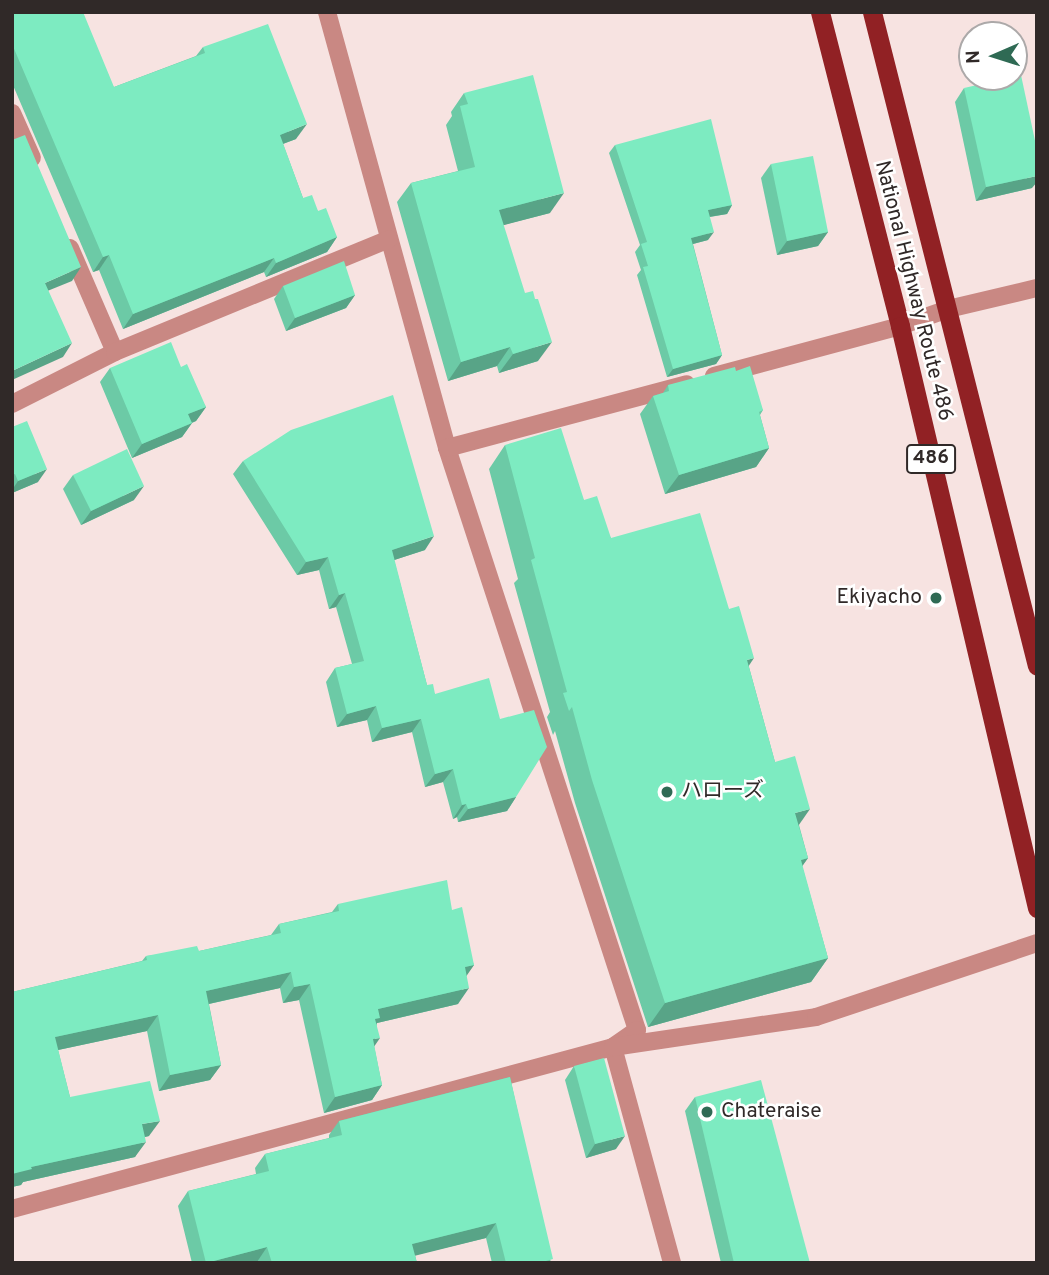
<!DOCTYPE html>
<html>
<head>
<meta charset="utf-8">
<style>
	body { margin:0 }
	#map { position:relative; width:1049px; height:1275px; overflow:hidden; background:#f7e3e1; font-family:Overpass,"Noto Sans JP",sans-serif }
	div>[style] { position:absolute }
	.minor>* { height:18px; margin:-9px; padding:0 9px; transform-origin:9px; border-radius:9px; background:#c98883 }
	.trunk>* { height:19px; margin:-9.5px; padding:0 9.5px; transform-origin:9.5px; border-radius:9.5px; background:#912124 }
	.wall>* { inset:0; background:#6ccaa6 }
	.shaded-wall>* { inset:0; background:#58a487 }
	.building>* { inset:0; background:#7debc1 }
	.dots>* { width:19px; height:19px; translate:-50% -50%; box-sizing:border-box; border:4px solid #fff; border-radius:50% }
	span { translate:-50% -50%; white-space:nowrap; text-align:center; line-height:1.15; -webkit-text-stroke:5px #fff; paint-order:stroke }
	.shield-label span { padding:2px 5px; background:#fff; border:2px solid; border-radius:5px; -webkit-text-stroke-width:0 }
	.shield-label { font-size:19px; color:#302928; font-weight:700 }
	.street-label { font-size:21px; color:#302928 }
	.poi-label { font-size:21px; color:#302928 }
	.right { translate:-100% -50%; text-align:right }
	.left { translate:0 -50%; text-align:left }
	.frame { position:absolute; inset:0; border:14px solid #302928; pointer-events:none }
	.north { position:absolute; left:958px; top:21px; width:70px; height:70px; box-sizing:border-box; background:#fff; border:2px solid #aca9a9; border-radius:50%; rotate:267deg; font-size:19px; font-weight:700; line-height:28px; text-align:center; color:#302928 }
	.north::after { content:''; display:block; margin:auto; width:24px; height:32px; background:#2f6a54; clip-path:polygon(50% 0,100% 100%,50% 72%,0 100%) }
</style>
</head>
<body>
<div id="map">
	<div class="minor">
		<div style="left:327px;top:12px;width:452px;rotate:74.6deg"></div>
		<div style="left:447px;top:448px;width:612px;rotate:71.92deg"></div>
		<div style="left:637px;top:1030px;width:29px;rotate:145deg"></div>
		<div style="left:613px;top:1047px;width:224px;rotate:74.7deg"></div>
		<div style="left:12px;top:113px;width:49px;rotate:66deg"></div>
		<div style="left:70px;top:248px;width:113px;rotate:66.6deg"></div>
		<div style="left:714px;top:376px;width:193px;rotate:-15deg"></div>
		<div style="left:900px;top:326px;width:51px;rotate:-19.5deg"></div>
		<div style="left:948px;top:309px;width:91px;rotate:-13.3deg"></div>
		<div style="left:12px;top:404px;width:115px;rotate:-26.8deg"></div>
		<div style="left:115px;top:352px;width:296px;rotate:-22.4deg"></div>
		<div style="left:447px;top:448px;width:248px;rotate:-14.9deg"></div>
		<div style="left:12px;top:1209px;width:622px;rotate:-15.09deg"></div>
		<div style="left:613px;top:1047px;width:205px;rotate:-8.4deg"></div>
		<div style="left:816px;top:1017px;width:233px;rotate:-18.5deg"></div>
	</div>
	<div class="trunk">
		<div style="left:820px;top:12px;width:324px;rotate:75.7deg"></div>
		<div style="left:900px;top:326px;width:598px;rotate:76.75deg"></div>
		<div style="left:872px;top:12px;width:674px;rotate:75.84deg"></div>
	</div>
	<div class="wall">
		<div style="clip-path:polygon(12px 12px,114px 87px,196px 56px,203px 47px,296px 139px,283px 144px,303px 198px,318px 211px,337px 237px,327px 252px,266px 277px,264px 272px,123px 329px,99px 270px,93px 272px,12px 83px)"></div>
		<div style="clip-path:polygon(964px 88px,1032px 188px,976px 201px,955px 102px)"></div>
		<div style="clip-path:polygon(464px 93px,550px 213px,503px 225px,538px 361px,499px 373px,497px 366px,448px 381px,397px 202px,411px 183px,458px 171px,446px 125px,452px 116px,451px 112px)"></div>
		<div style="clip-path:polygon(615px 145px,732px 205px,727px 214px,710px 217px,708px 240px,693px 244px,722px 355px,716px 364px,667px 377px,637px 275px,641px 270px,635px 252px,640px 245px,609px 153px)"></div>
		<div style="clip-path:polygon(771px 164px,828px 232px,818px 246px,777px 255px,761px 178px)"></div>
		<div style="clip-path:polygon(283px 286px,355px 295px,346px 308px,286px 331px,274px 299px)"></div>
		<div style="clip-path:polygon(181px 367px,206px 407px,196px 421px,192px 423px,182px 437px,132px 458px,100px 382px,110px 368px)"></div>
		<div style="clip-path:polygon(736px 371px,763px 410px,760px 415px,769px 448px,756px 467px,665px 494px,640px 414px,653px 396px,663px 393px,668px 385px)"></div>
		<div style="clip-path:polygon(12px 427px,38px 482px,12px 493px)"></div>
		<div style="clip-path:polygon(505px 445px,584px 500px,611px 538px,729px 609px,749px 667px,775px 762px,799px 825px,808px 858px,802px 866px,828px 958px,811px 982px,648px 1027px,575px 803px,555px 731px,553px 735px,547px 717px,550px 712px,514px 583px,518px 579px,489px 469px)"></div>
		<div style="clip-path:polygon(243px 461px,425px 550px,394px 560px,427px 685px,435px 694px,516px 797px,507px 811px,458px 822px,457px 817px,453px 819px,443px 782px,425px 787px,412px 732px,372px 742px,367px 720px,337px 727px,326px 682px,335px 668px,352px 664px,336px 607px,329px 609px,319px 570px,297px 575px,233px 474px)"></div>
		<div style="clip-path:polygon(73px 475px,134px 500px,81px 525px,63px 489px)"></div>
		<div style="clip-path:polygon(338px 904px,452px 910px,474px 965px,466px 975px,458px 1004px,377px 1023px,374px 1046px,382px 1085px,372px 1100px,324px 1113px,299px 1000px,283px 1003px,280px 988px,209px 1004px,221px 1065px,210px 1080px,159px 1091px,147px 1031px,58px 1050px,70px 1097px,149px 1136px,145px 1137px,135px 1157px,23px 1182px,21px 1185px,12px 1187px,12px 992px,142px 961px,146px 956px,199px 951px,271px 935px,279px 924px,332px 912px)"></div>
		<div style="clip-path:polygon(574px 1066px,616px 1149px,586px 1158px,565px 1080px)"></div>
		<div style="clip-path:polygon(510px 1077px,551px 1263px,492px 1263px,486px 1238px,415px 1255px,417px 1263px,257px 1263px,257px 1262px,252px 1263px,192px 1263px,178px 1206px,188px 1191px,256px 1174px,255px 1168px,265px 1154px,329px 1138px,329px 1135px,339px 1121px)"></div>
		<div style="clip-path:polygon(695px 1097px,810px 1263px,721px 1263px,685px 1111px)"></div>
	</div>
	<div class="shaded-wall">
		<div style="clip-path:polygon(307px 124px,296px 139px,269px 149px,280px 135px)"></div>
		<div style="clip-path:polygon(1037px 176px,1037px 182px,1032px 188px,976px 201px,986px 187px)"></div>
		<div style="clip-path:polygon(564px 193px,550px 213px,485px 230px,499px 210px)"></div>
		<div style="clip-path:polygon(732px 205px,727px 214px,702px 218px,708px 210px)"></div>
		<div style="clip-path:polygon(714px 232px,708px 240px,685px 246px,691px 238px)"></div>
		<div style="clip-path:polygon(828px 232px,818px 246px,777px 255px,787px 241px)"></div>
		<div style="clip-path:polygon(337px 237px,327px 252px,266px 277px,276px 263px)"></div>
		<div style="clip-path:polygon(109px 255px,99px 270px,93px 272px,103px 257px)"></div>
		<div style="clip-path:polygon(274px 258px,264px 272px,123px 329px,133px 314px)"></div>
		<div style="clip-path:polygon(81px 267px,72px 281px,35px 296px,45px 283px)"></div>
		<div style="clip-path:polygon(355px 295px,346px 308px,286px 331px,295px 318px)"></div>
		<div style="clip-path:polygon(552px 342px,538px 361px,499px 373px,513px 354px)"></div>
		<div style="clip-path:polygon(72px 343px,63px 357px,12px 380px,12px 371px)"></div>
		<div style="clip-path:polygon(510px 347px,497px 366px,448px 381px,461px 362px)"></div>
		<div style="clip-path:polygon(722px 355px,716px 364px,667px 377px,673px 369px)"></div>
		<div style="clip-path:polygon(206px 407px,196px 421px,178px 428px,188px 414px)"></div>
		<div style="clip-path:polygon(192px 423px,182px 437px,132px 458px,142px 444px)"></div>
		<div style="clip-path:polygon(769px 448px,756px 467px,665px 494px,679px 475px)"></div>
		<div style="clip-path:polygon(47px 469px,38px 482px,12px 493px,12px 490px,18px 481px)"></div>
		<div style="clip-path:polygon(144px 486px,134px 500px,81px 525px,91px 511px)"></div>
		<div style="clip-path:polygon(434px 536px,425px 550px,382px 564px,392px 550px)"></div>
		<div style="clip-path:polygon(328px 557px,319px 570px,297px 575px,306px 562px)"></div>
		<div style="clip-path:polygon(345px 593px,336px 607px,329px 609px,339px 595px)"></div>
		<div style="clip-path:polygon(754px 658px,738px 682px,747px 660px)"></div>
		<div style="clip-path:polygon(376px 706px,367px 720px,337px 727px,347px 714px)"></div>
		<div style="clip-path:polygon(421px 719px,412px 732px,372px 742px,382px 728px)"></div>
		<div style="clip-path:polygon(453px 769px,443px 782px,425px 787px,435px 774px)"></div>
		<div style="clip-path:polygon(516px 797px,507px 811px,458px 822px,468px 809px)"></div>
		<div style="clip-path:polygon(466px 804px,457px 817px,453px 819px,462px 805px)"></div>
		<div style="clip-path:polygon(810px 809px,794px 832px,795px 813px)"></div>
		<div style="clip-path:polygon(808px 858px,791px 882px,801px 860px)"></div>
		<div style="clip-path:polygon(828px 958px,811px 982px,648px 1027px,665px 1003px)"></div>
		<div style="clip-path:polygon(474px 965px,463px 981px,465px 967px)"></div>
		<div style="clip-path:polygon(291px 972px,280px 988px,195px 1007px,206px 991px)"></div>
		<div style="clip-path:polygon(310px 984px,299px 1000px,283px 1003px,294px 987px)"></div>
		<div style="clip-path:polygon(469px 988px,458px 1004px,377px 1023px,369px 1034px,378px 1009px)"></div>
		<div style="clip-path:polygon(158px 1015px,147px 1031px,44px 1053px,55px 1037px)"></div>
		<div style="clip-path:polygon(380px 1038px,369px 1054px,373px 1039px)"></div>
		<div style="clip-path:polygon(221px 1065px,210px 1080px,159px 1091px,170px 1075px)"></div>
		<div style="clip-path:polygon(382px 1085px,372px 1100px,324px 1113px,335px 1097px)"></div>
		<div style="clip-path:polygon(160px 1121px,149px 1136px,131px 1140px,142px 1124px)"></div>
		<div style="clip-path:polygon(625px 1136px,616px 1149px,586px 1158px,595px 1144px)"></div>
		<div style="clip-path:polygon(146px 1142px,135px 1157px,23px 1182px,21px 1185px,12px 1187px,12px 1174px,31px 1167px)"></div>
		<div style="clip-path:polygon(496px 1223px,486px 1238px,402px 1259px,412px 1244px)"></div>
		<div style="clip-path:polygon(267px 1247px,257px 1262px,252px 1263px,206px 1263px)"></div>
	</div>
	<div class="building">
		<div style="clip-path:polygon(12px 12px,83px 12px,114px 87px,205px 53px,203px 47px,268px 24px,307px 124px,280px 135px,303px 198px,312px 195px,318px 211px,326px 208px,337px 237px,276px 263px,274px 258px,133px 314px,109px 255px,103px 257px,12px 44px)"></div>
		<div style="clip-path:polygon(533px 75px,564px 193px,499px 210px,525px 293px,533px 291px,535px 299px,538px 299px,552px 342px,513px 354px,510px 347px,461px 362px,411px 183px,475px 167px,460px 106px,468px 104px,464px 93px)"></div>
		<div style="clip-path:polygon(1021px 75px,1037px 150px,1037px 176px,986px 187px,964px 88px)"></div>
		<div style="clip-path:polygon(711px 119px,732px 205px,708px 210px,714px 232px,691px 238px,722px 355px,673px 369px,643px 267px,648px 266px,641px 244px,647px 242px,615px 145px)"></div>
		<div style="clip-path:polygon(25px 135px,81px 267px,45px 283px,72px 343px,12px 371px,12px 140px)"></div>
		<div style="clip-path:polygon(813px 156px,828px 232px,787px 241px,771px 164px)"></div>
		<div style="clip-path:polygon(344px 261px,355px 295px,295px 318px,283px 286px)"></div>
		<div style="clip-path:polygon(171px 342px,181px 367px,187px 364px,206px 407px,188px 414px,192px 423px,142px 444px,110px 368px)"></div>
		<div style="clip-path:polygon(750px 366px,763px 410px,759px 412px,769px 448px,679px 475px,653px 396px,669px 391px,668px 385px,735px 367px,736px 371px)"></div>
		<div style="clip-path:polygon(393px 395px,434px 536px,392px 550px,427px 685px,433px 684px,435px 694px,489px 678px,500px 719px,534px 710px,547px 747px,516px 797px,468px 809px,466px 804px,462px 805px,453px 769px,435px 774px,421px 719px,382px 728px,376px 706px,347px 714px,335px 668px,364px 661px,345px 593px,339px 595px,328px 557px,306px 562px,243px 461px,291px 430px)"></div>
		<div style="clip-path:polygon(27px 421px,47px 469px,18px 481px,15px 474px,12px 475px,12px 427px)"></div>
		<div style="clip-path:polygon(561px 428px,584px 500px,597px 496px,611px 538px,700px 513px,729px 609px,739px 606px,754px 658px,747px 660px,775px 762px,795px 756px,810px 809px,795px 813px,808px 858px,801px 860px,828px 958px,665px 1003px,592px 780px,572px 707px,569px 711px,563px 693px,567px 692px,531px 560px,535px 558px,505px 445px)"></div>
		<div style="clip-path:polygon(127px 449px,144px 486px,91px 511px,73px 475px)"></div>
		<div style="clip-path:polygon(447px 880px,452px 910px,462px 907px,474px 965px,465px 967px,469px 988px,378px 1009px,380px 1018px,375px 1019px,380px 1038px,373px 1039px,382px 1085px,335px 1097px,310px 984px,294px 987px,291px 972px,206px 991px,221px 1065px,170px 1075px,158px 1015px,55px 1037px,70px 1097px,150px 1081px,160px 1121px,142px 1124px,146px 1142px,31px 1167px,32px 1169px,12px 1174px,12px 992px,147px 960px,146px 956px,197px 946px,199px 951px,281px 933px,279px 924px,339px 911px,338px 904px)"></div>
		<div style="clip-path:polygon(604px 1058px,625px 1136px,595px 1144px,574px 1066px)"></div>
		<div style="clip-path:polygon(510px 1077px,553px 1259px,539px 1263px,506px 1263px,496px 1223px,412px 1244px,417px 1263px,272px 1263px,267px 1247px,206px 1263px,188px 1191px,269px 1171px,265px 1154px,342px 1135px,339px 1121px)"></div>
		<div style="clip-path:polygon(761px 1080px,810px 1263px,734px 1263px,695px 1097px)"></div>
	</div>
	<div class="dots">
		<div style="left:936px;top:598px;background:#2f6a54"></div>
		<div style="left:667px;top:792px;background:#2f6a54"></div>
		<div style="left:707px;top:1112px;background:#2f6a54"></div>
	</div>
	<div class="shield-label">
		<span style="left:931px;top:459px">486</span>
	</div>
	<div class="street-label">
		<span style="left:913px;top:291px;rotate:76deg">National Highway Route 486</span>
	</div>
	<div class="poi-label">
		<span class="right" style="left:922px;top:598px">Ekiyacho</span>
		<span class="left" style="left:681px;top:792px">ハローズ</span>
		<span class="left" style="left:721px;top:1112px">Chateraise</span>
	</div>
	<div class="frame"></div>
	<div class="north">N</div>
</div>
</body>
</html>
